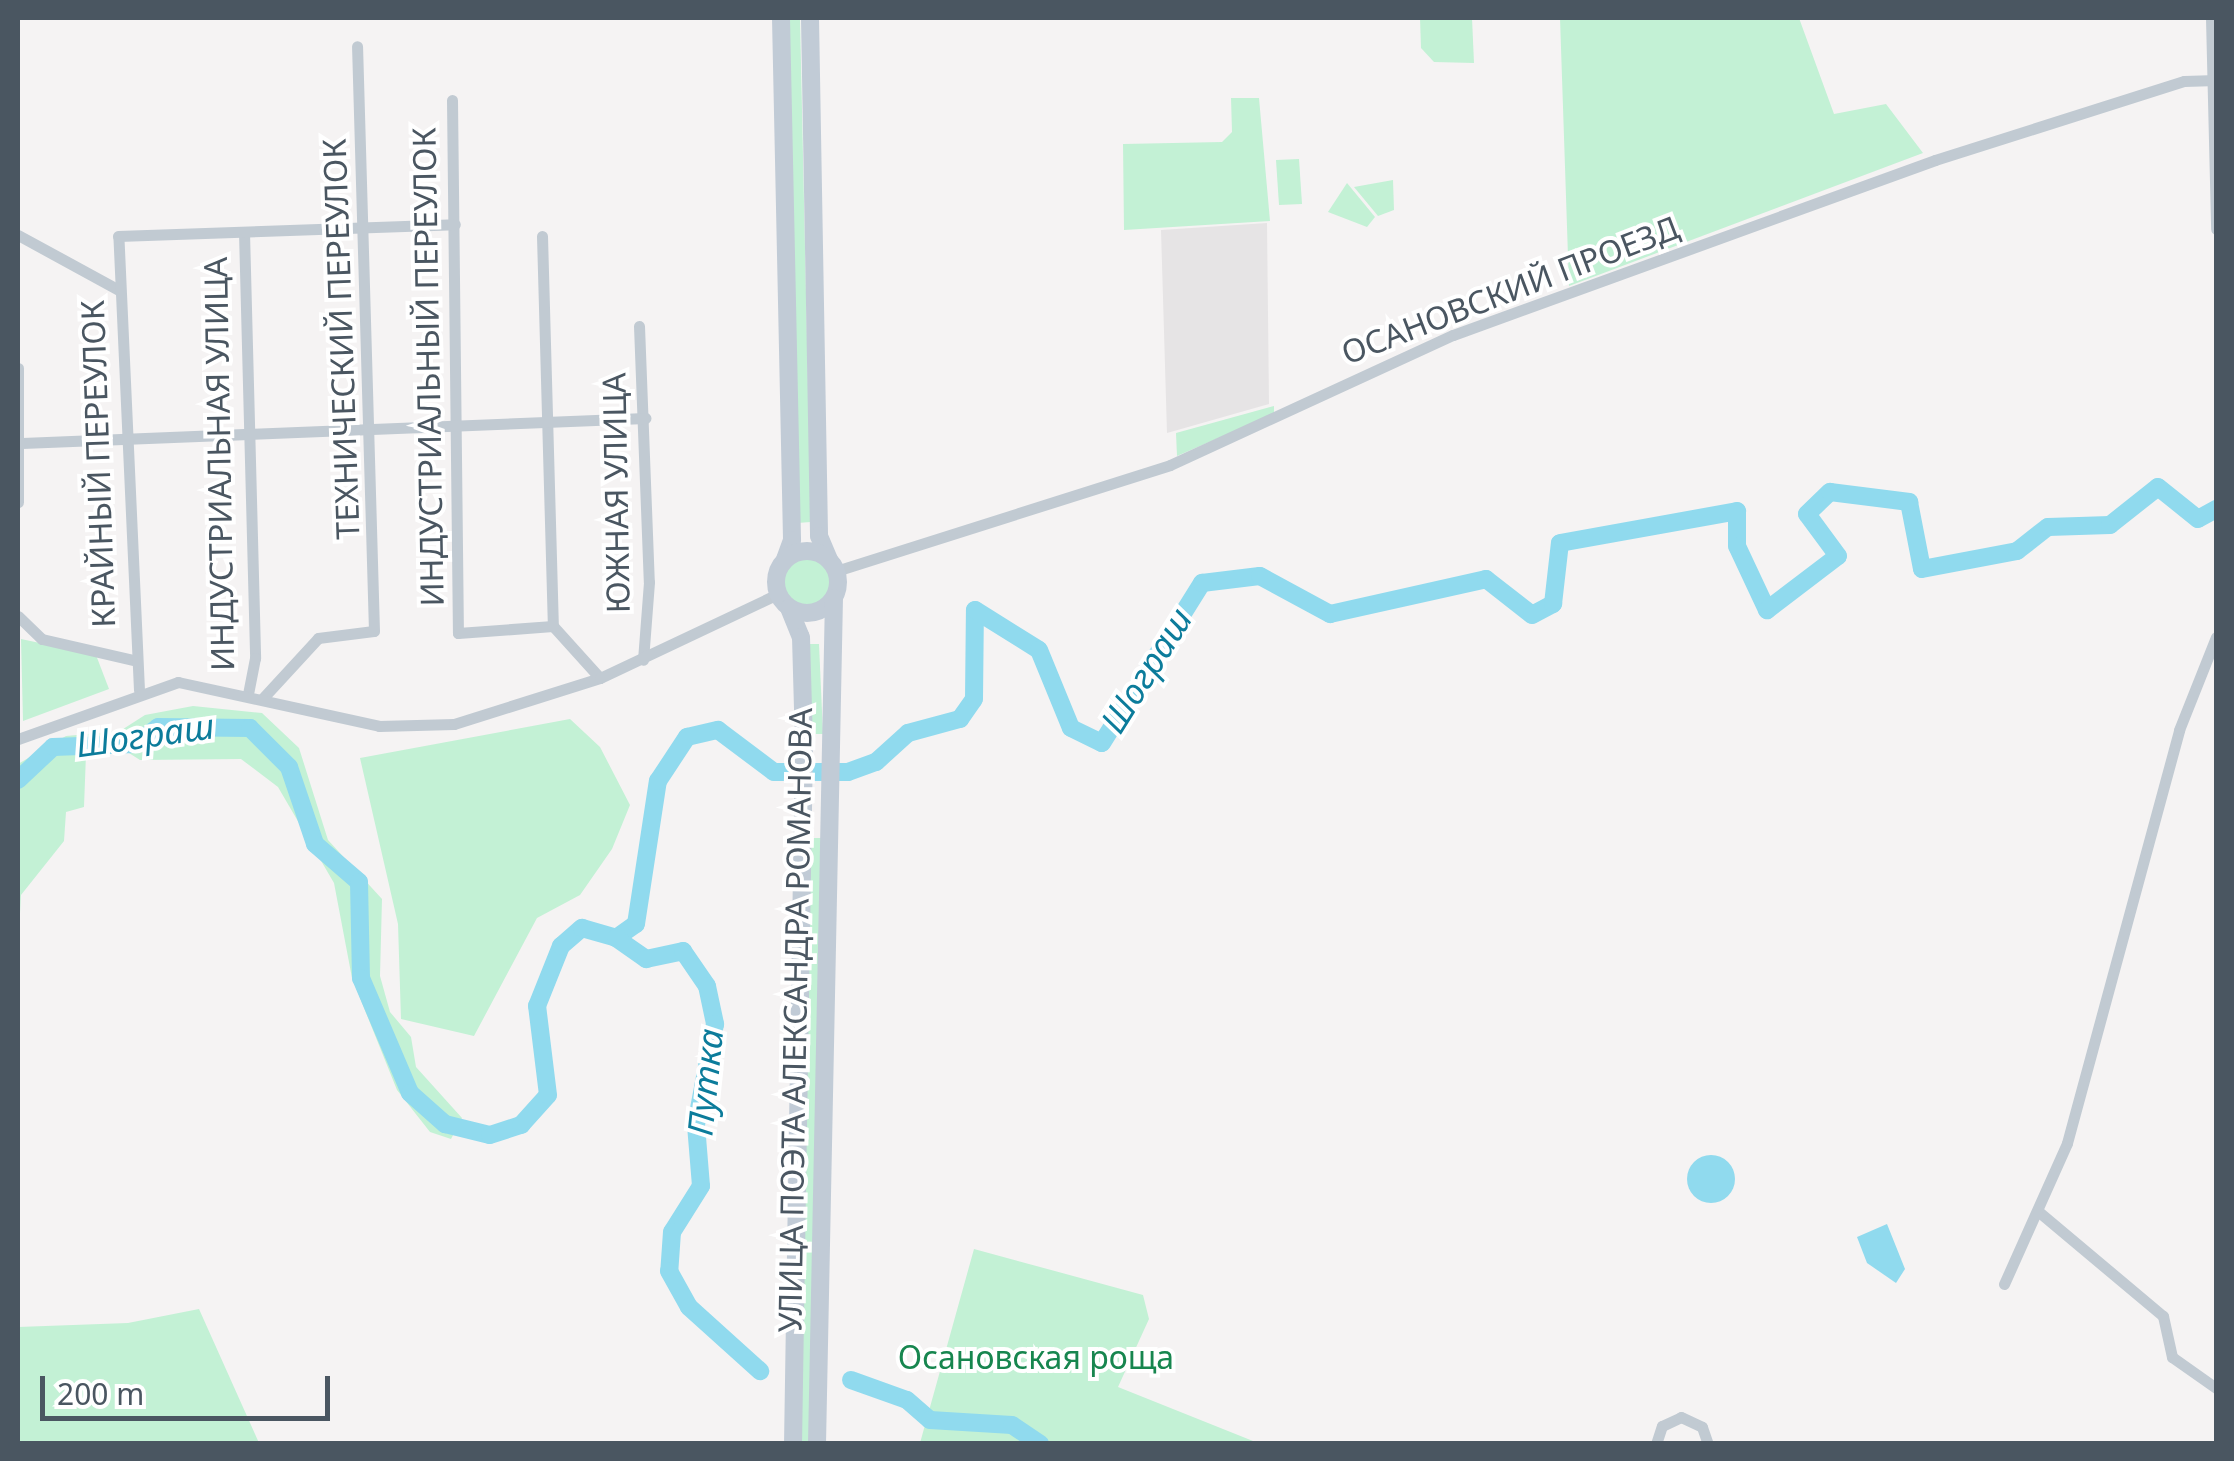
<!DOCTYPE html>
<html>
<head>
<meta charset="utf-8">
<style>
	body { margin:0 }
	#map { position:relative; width:2234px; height:1461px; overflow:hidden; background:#f5f3f3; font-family:"Noto Sans",sans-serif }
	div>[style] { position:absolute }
	.education>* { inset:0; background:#e6e4e5 }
	.green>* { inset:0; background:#c3f1d5 }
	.round { border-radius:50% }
	.water>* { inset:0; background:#90daee }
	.river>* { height:18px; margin:-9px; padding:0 9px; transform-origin:9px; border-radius:9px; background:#90daee }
	.street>* { height:11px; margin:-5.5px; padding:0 5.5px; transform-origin:5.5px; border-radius:5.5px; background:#c1cad2 }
	.secondary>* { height:18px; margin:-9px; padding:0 9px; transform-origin:9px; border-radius:9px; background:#c1cbd6 }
	.secondary>.ring { margin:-9px; padding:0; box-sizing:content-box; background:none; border:18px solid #c1cbd6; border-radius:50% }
	span { translate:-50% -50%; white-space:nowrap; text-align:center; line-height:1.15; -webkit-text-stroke:8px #fff; paint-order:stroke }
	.street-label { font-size:32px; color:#4a5661 }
	.park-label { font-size:32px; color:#17864f }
	.water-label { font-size:35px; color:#0c7c9b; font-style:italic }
	.frame { position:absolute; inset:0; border:20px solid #4a5661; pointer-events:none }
	.scale { position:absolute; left:40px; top:1376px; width:290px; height:45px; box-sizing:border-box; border:5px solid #4a5661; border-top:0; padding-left:12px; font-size:30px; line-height:35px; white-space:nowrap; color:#4a5661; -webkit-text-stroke:8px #fff; paint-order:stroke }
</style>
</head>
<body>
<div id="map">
	<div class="education">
		<div style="clip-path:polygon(1267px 223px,1269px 404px,1167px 433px,1161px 230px)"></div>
	</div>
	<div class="green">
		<div style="clip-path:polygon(786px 18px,800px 18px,811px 522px,797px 523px)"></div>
		<div style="clip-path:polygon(1420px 18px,1472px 18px,1474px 63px,1434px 62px,1421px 48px)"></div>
		<div style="clip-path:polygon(1560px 18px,1799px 18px,1834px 114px,1886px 104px,1923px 153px,1569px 286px)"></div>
		<div style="clip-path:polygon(1231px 98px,1259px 98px,1270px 221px,1124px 230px,1123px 144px,1222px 142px,1232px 132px)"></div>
		<div style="clip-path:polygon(1299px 159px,1302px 204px,1279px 205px,1276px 160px)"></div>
		<div style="clip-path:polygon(1393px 180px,1394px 210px,1378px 216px,1354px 187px)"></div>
		<div style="clip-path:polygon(1347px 183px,1375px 217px,1367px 227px,1328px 212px)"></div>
		<div style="clip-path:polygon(1274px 406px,1274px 414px,1177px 456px,1176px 433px)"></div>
		<div class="round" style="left:784px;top:559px;width:46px;height:46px"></div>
		<div style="clip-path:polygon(21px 639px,96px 655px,109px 689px,23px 721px)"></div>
		<div style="clip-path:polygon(806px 644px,819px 644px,823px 734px,810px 734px)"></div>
		<div style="clip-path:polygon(193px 706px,262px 713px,299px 748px,328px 840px,382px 899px,380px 976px,390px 1012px,411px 1037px,416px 1067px,462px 1118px,451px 1139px,430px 1132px,397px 1090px,352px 978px,334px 883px,278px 787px,241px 759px,140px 760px,121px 748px,86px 754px,84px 807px,66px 812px,64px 841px,21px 895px,18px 951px,18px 764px,66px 736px,120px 731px,145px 715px)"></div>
		<div style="clip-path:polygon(570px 719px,600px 747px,630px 805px,612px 849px,580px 895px,537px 918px,474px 1036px,401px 1019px,398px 924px,360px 758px)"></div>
		<div style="clip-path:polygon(809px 838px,821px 838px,813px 1443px,801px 1444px)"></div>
		<div style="clip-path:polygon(974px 1249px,1143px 1295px,1149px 1319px,1118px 1387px,1258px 1443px,920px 1443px)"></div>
		<div style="clip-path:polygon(199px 1309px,259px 1443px,18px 1443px,18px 1327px,128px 1323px)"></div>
	</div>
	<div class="water">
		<div class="round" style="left:1687px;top:1155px;width:48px;height:48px"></div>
		<div style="clip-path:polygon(1887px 1224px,1905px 1269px,1896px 1283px,1867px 1263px,1857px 1237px)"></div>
	</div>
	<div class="river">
		<div style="left:18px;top:780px;width:48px;rotate:-43.3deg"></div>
		<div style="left:53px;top:747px;width:82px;rotate:-2.1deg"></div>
		<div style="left:135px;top:744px;width:29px;rotate:-36deg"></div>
		<div style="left:158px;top:727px;width:92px;rotate:0.6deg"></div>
		<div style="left:250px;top:728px;width:55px;rotate:45deg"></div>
		<div style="left:289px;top:767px;width:81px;rotate:71.3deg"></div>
		<div style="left:315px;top:844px;width:58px;rotate:40.8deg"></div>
		<div style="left:359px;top:882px;width:96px;rotate:88.8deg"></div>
		<div style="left:361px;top:978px;width:125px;rotate:66.9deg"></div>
		<div style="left:410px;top:1093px;width:47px;rotate:41.5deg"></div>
		<div style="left:445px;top:1124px;width:46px;rotate:13.7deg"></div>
		<div style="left:490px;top:1135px;width:33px;rotate:-18deg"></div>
		<div style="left:521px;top:1125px;width:40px;rotate:-48deg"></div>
		<div style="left:548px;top:1095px;width:90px;rotate:-97deg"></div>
		<div style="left:537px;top:1006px;width:65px;rotate:-68.2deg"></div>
		<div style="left:561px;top:946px;width:28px;rotate:-41deg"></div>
		<div style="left:582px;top:928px;width:35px;rotate:16deg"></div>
		<div style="left:616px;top:938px;width:24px;rotate:-35deg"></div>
		<div style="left:636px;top:924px;width:145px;rotate:-81.3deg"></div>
		<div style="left:658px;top:781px;width:53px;rotate:-56.6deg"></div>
		<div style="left:687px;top:737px;width:32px;rotate:-13deg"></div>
		<div style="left:718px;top:730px;width:70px;rotate:36.9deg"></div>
		<div style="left:774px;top:772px;width:74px"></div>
		<div style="left:848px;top:772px;width:30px;rotate:-20deg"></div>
		<div style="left:876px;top:762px;width:43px;rotate:-42.2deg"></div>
		<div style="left:908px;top:733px;width:54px;rotate:-15.1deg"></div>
		<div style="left:960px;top:719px;width:24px;rotate:-55deg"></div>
		<div style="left:974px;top:699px;width:89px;rotate:-89.4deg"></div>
		<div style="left:975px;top:610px;width:75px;rotate:32deg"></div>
		<div style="left:1039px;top:650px;width:84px;rotate:67.7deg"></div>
		<div style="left:1071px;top:728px;width:34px;rotate:26deg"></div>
		<div style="left:1102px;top:743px;width:189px;rotate:-58deg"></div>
		<div style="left:1202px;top:583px;width:58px;rotate:-6.9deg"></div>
		<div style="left:1260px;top:576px;width:80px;rotate:28.5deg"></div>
		<div style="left:1330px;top:614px;width:160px;rotate:-12.6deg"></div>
		<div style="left:1486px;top:579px;width:58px;rotate:38deg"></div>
		<div style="left:1532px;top:615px;width:24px;rotate:-28deg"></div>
		<div style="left:1553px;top:604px;width:61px;rotate:-83.5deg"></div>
		<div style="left:1560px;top:543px;width:180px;rotate:-10.2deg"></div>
		<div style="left:1737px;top:511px;width:35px;rotate:90deg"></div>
		<div style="left:1737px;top:546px;width:71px;rotate:64.9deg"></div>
		<div style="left:1767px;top:610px;width:89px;rotate:-37.3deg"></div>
		<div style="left:1838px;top:556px;width:52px;rotate:-126.4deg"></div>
		<div style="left:1807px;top:514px;width:32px;rotate:-44deg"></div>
		<div style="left:1830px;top:492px;width:80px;rotate:7.2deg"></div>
		<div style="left:1909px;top:502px;width:68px;rotate:79deg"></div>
		<div style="left:1922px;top:569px;width:97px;rotate:-10.7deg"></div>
		<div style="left:2017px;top:551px;width:39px;rotate:-38deg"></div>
		<div style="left:2048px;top:527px;width:62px;rotate:-1.8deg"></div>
		<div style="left:2110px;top:525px;width:61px;rotate:-38.4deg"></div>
		<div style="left:2158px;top:487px;width:51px;rotate:38.7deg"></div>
		<div style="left:2198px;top:519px;width:21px;rotate:-29deg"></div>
		<div style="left:616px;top:938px;width:37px;rotate:35deg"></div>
		<div style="left:646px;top:959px;width:38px;rotate:-12deg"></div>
		<div style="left:683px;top:951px;width:42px;rotate:55.6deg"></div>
		<div style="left:707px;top:986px;width:39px;rotate:78deg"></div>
		<div style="left:715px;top:1024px;width:103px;rotate:100.7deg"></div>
		<div style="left:696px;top:1125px;width:61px;rotate:85.3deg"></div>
		<div style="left:701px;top:1186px;width:54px;rotate:122.2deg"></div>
		<div style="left:672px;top:1232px;width:39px;rotate:94deg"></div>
		<div style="left:669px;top:1271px;width:41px;rotate:60.9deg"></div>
		<div style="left:689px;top:1307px;width:96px;rotate:42deg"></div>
		<div style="left:851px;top:1380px;width:59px;rotate:19.7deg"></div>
		<div style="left:907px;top:1400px;width:30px;rotate:41deg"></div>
		<div style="left:930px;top:1420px;width:82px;rotate:3.5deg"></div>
		<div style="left:1012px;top:1425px;width:34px;rotate:34deg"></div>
	</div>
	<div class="street">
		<div style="left:2211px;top:18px;width:211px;rotate:88.6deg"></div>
		<div style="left:452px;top:100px;width:533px;rotate:89.36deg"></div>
		<div style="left:458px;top:633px;width:95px;rotate:-4.2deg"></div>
		<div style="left:553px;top:626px;width:70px;rotate:47.9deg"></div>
		<div style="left:244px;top:232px;width:426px;rotate:88.5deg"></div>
		<div style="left:255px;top:658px;width:38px;rotate:101deg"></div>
		<div style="left:18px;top:235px;width:115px;rotate:28.6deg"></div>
		<div style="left:542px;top:236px;width:390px;rotate:88.4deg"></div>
		<div style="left:639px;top:326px;width:256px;rotate:87.8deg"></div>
		<div style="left:649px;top:582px;width:78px;rotate:94.4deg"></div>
		<div style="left:18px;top:368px;width:134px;rotate:90deg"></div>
		<div style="left:22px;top:443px;width:624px;rotate:-2.3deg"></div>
		<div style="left:836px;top:571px;width:350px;rotate:-17.6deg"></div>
		<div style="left:1170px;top:465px;width:311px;rotate:-24.7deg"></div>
		<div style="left:1453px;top:335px;width:513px;rotate:-19.95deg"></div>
		<div style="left:1935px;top:160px;width:261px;rotate:-17.6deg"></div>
		<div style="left:2184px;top:81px;width:32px;rotate:-2deg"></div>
		<div style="left:18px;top:616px;width:33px;rotate:44deg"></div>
		<div style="left:42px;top:639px;width:93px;rotate:13deg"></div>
		<div style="left:139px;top:690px;width:454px;rotate:-92.6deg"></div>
		<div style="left:118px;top:236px;width:337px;rotate:-2deg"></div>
		<div style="left:262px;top:699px;width:83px;rotate:-47.4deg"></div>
		<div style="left:318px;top:638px;width:56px;rotate:-7.1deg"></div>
		<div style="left:374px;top:631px;width:585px;rotate:-91.66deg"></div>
		<div style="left:18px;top:739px;width:170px;rotate:-19.6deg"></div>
		<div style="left:178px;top:682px;width:206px;rotate:12.3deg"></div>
		<div style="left:379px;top:726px;width:75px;rotate:-1.5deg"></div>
		<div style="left:454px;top:724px;width:153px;rotate:-17.5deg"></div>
		<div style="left:600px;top:678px;width:197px;rotate:-25.3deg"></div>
		<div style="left:2039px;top:1212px;width:162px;rotate:40deg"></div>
		<div style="left:2163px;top:1316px;width:42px;rotate:77.6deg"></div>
		<div style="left:2172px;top:1357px;width:54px;rotate:35.2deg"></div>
		<div style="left:2004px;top:1284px;width:154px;rotate:-65.9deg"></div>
		<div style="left:2067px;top:1143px;width:428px;rotate:-74.8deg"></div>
		<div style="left:2179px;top:730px;width:100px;rotate:-68.3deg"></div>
		<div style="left:1656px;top:1444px;width:19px;rotate:-72deg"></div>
		<div style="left:1662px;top:1426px;width:21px;rotate:-25deg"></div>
		<div style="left:1681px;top:1417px;width:23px;rotate:25deg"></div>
		<div style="left:1702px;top:1427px;width:18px;rotate:71deg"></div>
	</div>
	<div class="secondary">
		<div style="left:781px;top:18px;width:522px;rotate:88.79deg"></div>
		<div style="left:792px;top:540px;width:20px;rotate:110deg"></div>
		<div style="left:810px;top:18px;width:518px;rotate:89deg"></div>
		<div style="left:819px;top:536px;width:26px;rotate:67deg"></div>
		<div class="ring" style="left:776px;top:551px;width:44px;height:44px"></div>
		<div style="left:789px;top:608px;width:31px;rotate:68deg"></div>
		<div style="left:801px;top:637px;width:108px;rotate:88.4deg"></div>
		<div style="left:804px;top:745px;width:699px;rotate:90.9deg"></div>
		<div style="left:817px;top:1444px;width:846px;rotate:-88.85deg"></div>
	</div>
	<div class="street-label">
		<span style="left:1510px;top:290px;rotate:-21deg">ОСАНОВСКИЙ ПРОЕЗД</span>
		<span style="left:341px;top:339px;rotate:-92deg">ТЕХНИЧЕСКИЙ ПЕРЕУЛОК</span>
		<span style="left:428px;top:367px;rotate:-91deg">ИНДУСТРИАЛЬНЫЙ ПЕРЕУЛОК</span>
		<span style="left:98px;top:464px;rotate:-92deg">КРАЙНЫЙ ПЕРЕУЛОК</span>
		<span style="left:219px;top:464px;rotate:-91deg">ИНДУСТРИАЛЬНАЯ УЛИЦА</span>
		<span style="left:616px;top:493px;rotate:-91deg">ЮЖНАЯ УЛИЦА</span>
		<span style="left:795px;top:1020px;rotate:-89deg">УЛИЦА ПОЭТА АЛЕКСАНДРА РОМАНОВА</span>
	</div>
	<div class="park-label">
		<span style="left:1036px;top:1357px">Осановская роща</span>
	</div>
	<div class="water-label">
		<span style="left:1146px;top:670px;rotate:-58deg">Шограш</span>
		<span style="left:145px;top:735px;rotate:-8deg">Шограш</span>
		<span style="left:705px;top:1082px;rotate:-84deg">Путка</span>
	</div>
	<div class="frame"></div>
	<div class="scale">200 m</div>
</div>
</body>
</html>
